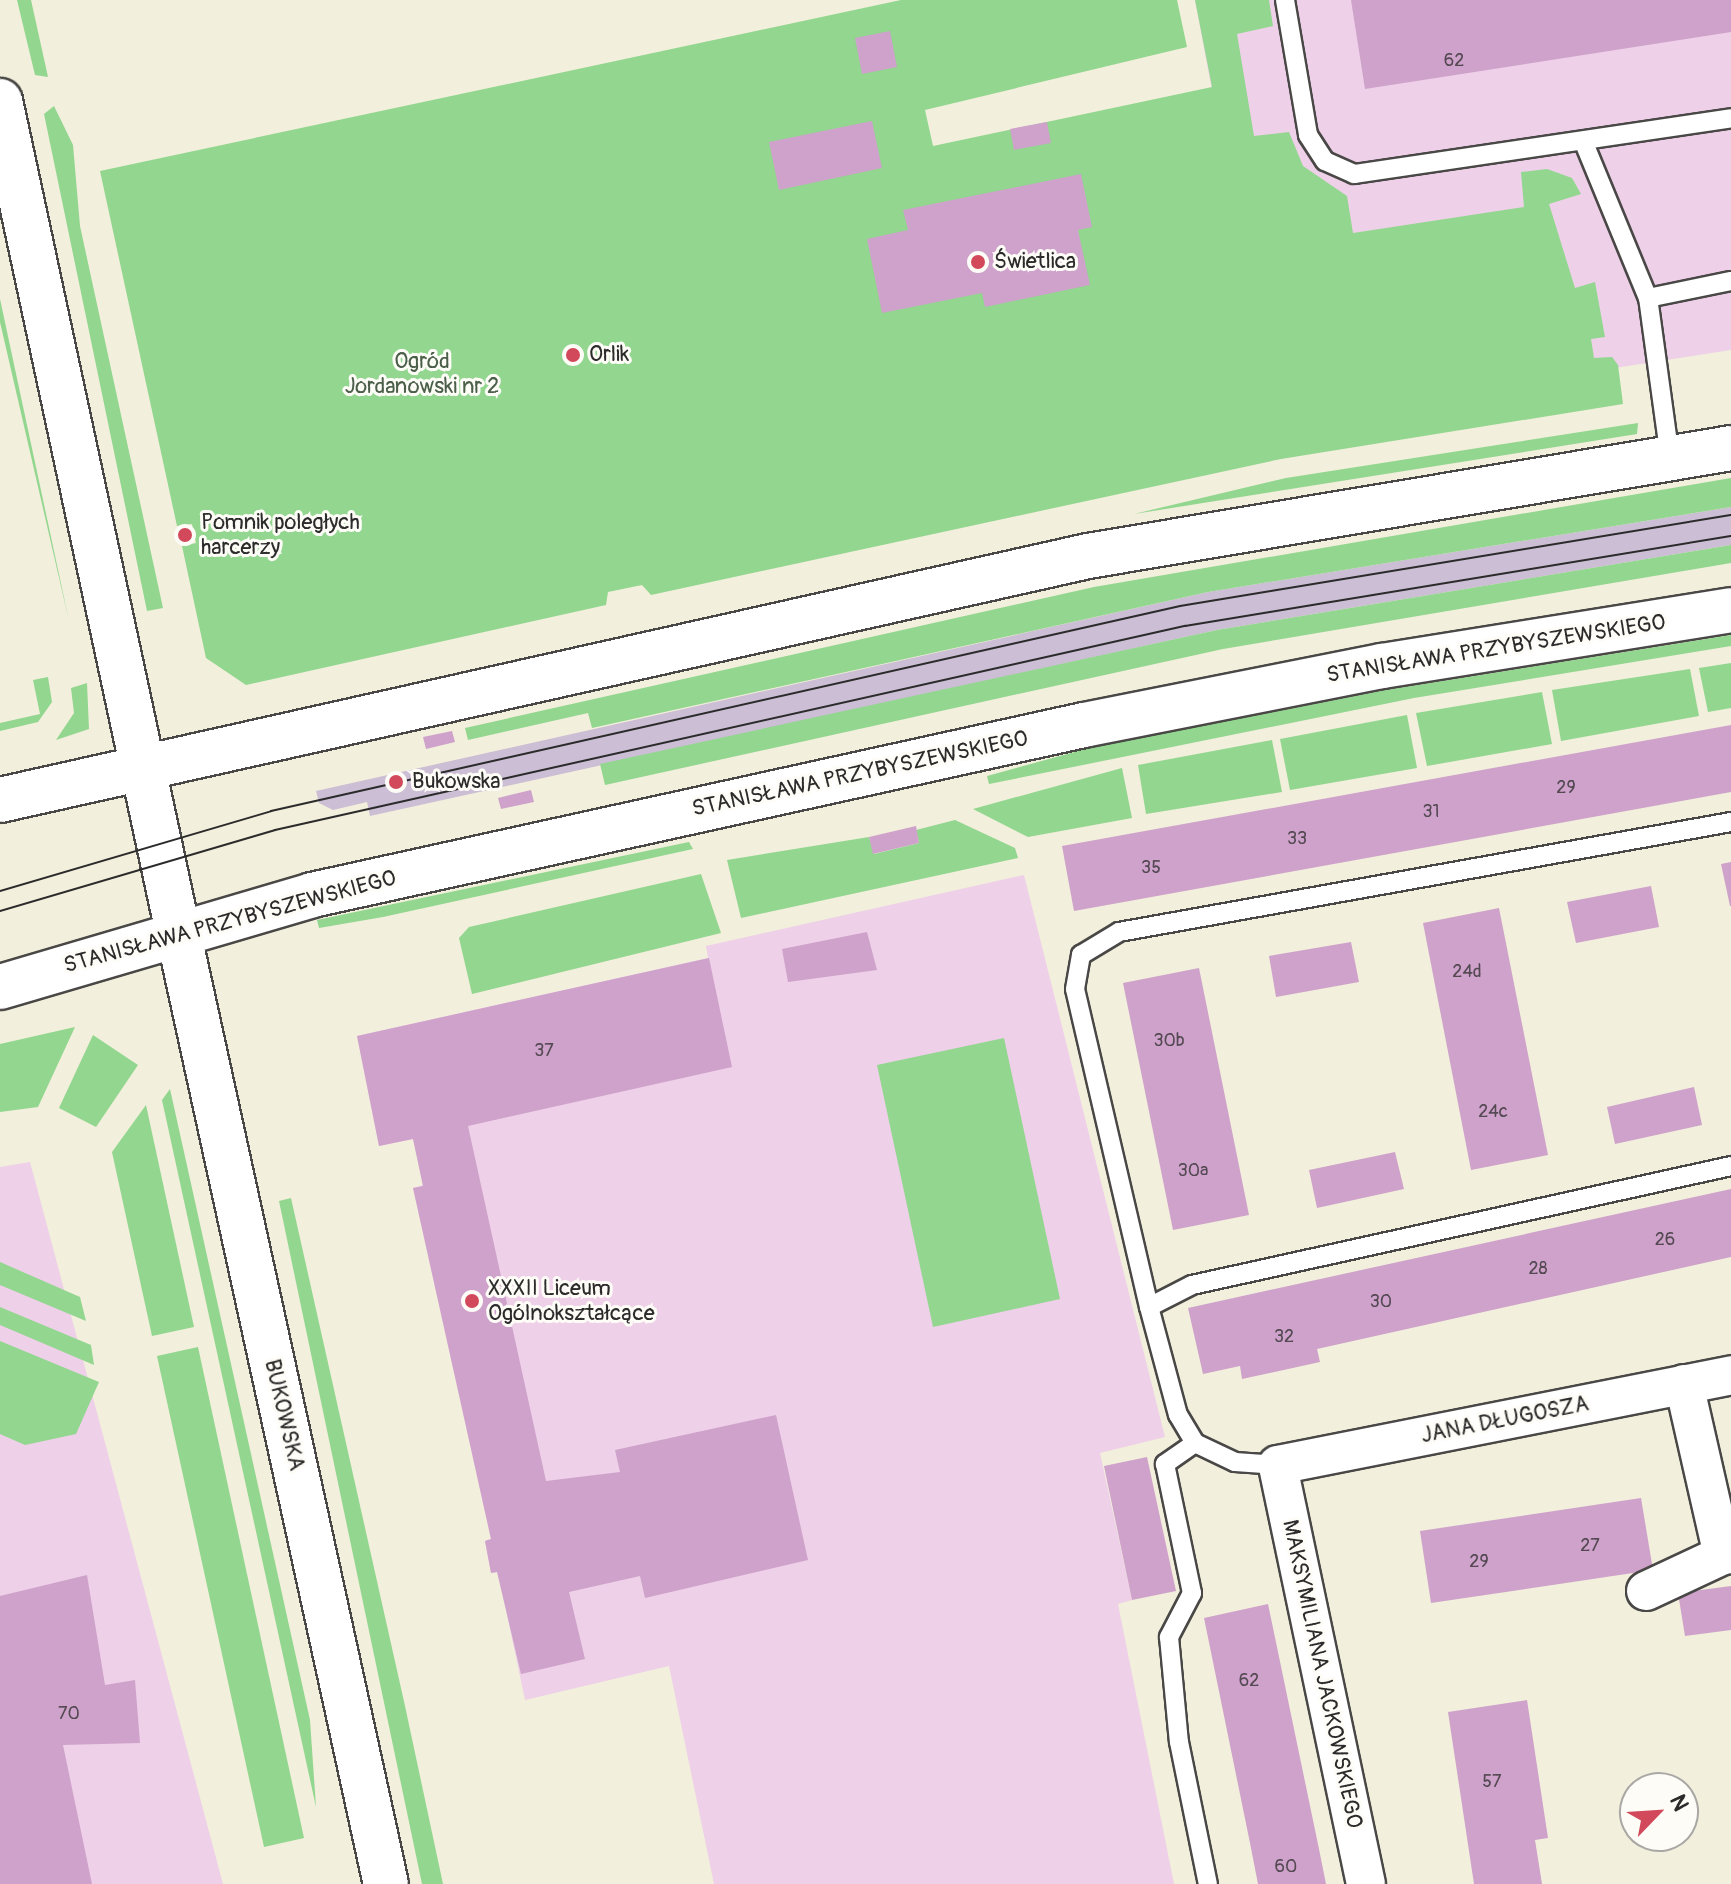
<!DOCTYPE html>
<html>
<head>
<meta charset="utf-8">
<style>
	body { margin:0 }
	#map { position:relative; width:1731px; height:1884px; overflow:hidden; background:#f2efdc; font-family:Pangolin,sans-serif }
	div>[style] { position:absolute }
	.built>* { inset:0; background:#eed0e8 }
	.industrial>* { inset:0; background:#ccbed4 }
	.green>* { inset:0; background:#92d68f }
	.building>* { inset:0; background:#cea2ca }
	.roads { filter:drop-shadow(2px 0 #494846) drop-shadow(-2px 0 #494846) drop-shadow(0 2px #494846) drop-shadow(0 -2px #494846) }
	.service>* { height:18px; margin:-9px; padding:0 9px; transform-origin:9px; border-radius:9px; background:#fff }
	.minor>* { height:38px; margin:-19px; padding:0 19px; transform-origin:19px; border-radius:19px; background:#fff }
	.tertiary>* { height:44px; margin:-22px; padding:0 22px; transform-origin:22px; border-radius:22px; background:#fff }
	.secondary>* { height:44px; margin:-22px; padding:0 22px; transform-origin:22px; border-radius:22px; background:#fff }
	.tram>* { height:2px; margin:-1px; padding:0 1px; transform-origin:1px; border-radius:1px; background:#2b2b2b }
	.dots>* { width:22px; height:22px; translate:-50% -50%; box-sizing:border-box; border:4px solid #fdfcf7; border-radius:50% }
	span { translate:-50% -50%; white-space:nowrap; text-align:center; line-height:1.15; -webkit-text-stroke:6px #fdfcf7; paint-order:stroke }
	.number-label { font-size:18px; color:#544953 }
	.number-label span { -webkit-text-stroke-width:0 }
	.poi-label { font-size:22px; color:#2b2b2b }
	.left { translate:0 -50%; text-align:left }
	.park-label { font-size:22px; color:#4a5e49 }
	.street-label { font-size:22px; color:#2b2b2b }
	.north { position:absolute; left:1619px; top:1772px; width:80px; height:80px; box-sizing:border-box; background:#fdfcf7; border:2px solid #a9a8a5; border-radius:50%; rotate:65deg; font-size:22px; font-weight:700; line-height:32px; text-align:center; color:#2b2b2b }
	.north::after { content:''; display:block; margin:auto; width:28px; height:36px; background:#d1495b; clip-path:polygon(50% 0,100% 100%,50% 72%,0 100%) }
</style>
</head>
<body>
<div id="map">
	<div class="built">
		<div style="clip-path:polygon(1195px 0,1731px 0,1731px 350px,1583px 373px,1281px 459px)"></div>
		<div style="clip-path:polygon(1024px 875px,1165px 1437px,1100px 1453px,1132px 1600px,1118px 1604px,1174px 1884px,714px 1884px,669px 1666px,525px 1700px,498px 1572px,491px 1573px,485px 1541px,491px 1539px,413px 1188px,423px 1185px,413px 1139px,379px 1146px,357px 1036px,708px 958px,706px 946px)"></div>
		<div style="clip-path:polygon(30px 1162px,223px 1884px,0 1884px,0 1167px)"></div>
	</div>
	<div class="industrial">
		<div style="clip-path:polygon(1731px 507px,1731px 545px,1217px 630px,370px 816px,367px 802px,333px 810px,319px 803px,316px 791px,1208px 592px)"></div>
	</div>
	<div class="green">
		<div style="clip-path:polygon(17px 0,31px 0,48px 77px,35px 75px)"></div>
		<div style="clip-path:polygon(901px 0,1177px 0,1187px 47px,925px 110px,933px 146px,1212px 87px,1195px 0,1269px 0,1273px 26px,1237px 34px,1254px 136px,1289px 132px,1303px 166px,1347px 196px,1353px 233px,1524px 207px,1521px 172px,1547px 169px,1572px 178px,1581px 194px,1549px 204px,1575px 288px,1595px 282px,1605px 337px,1591px 339px,1594px 358px,1612px 357px,1618px 365px,1623px 404px,1281px 459px,651px 595px,642px 585px,608px 592px,606px 605px,246px 685px,206px 658px,182px 546px,196px 543px,192px 524px,177px 526px,100px 171px)"></div>
		<div style="clip-path:polygon(54px 106px,73px 145px,80px 226px,163px 608px,147px 611px,44px 114px)"></div>
		<div style="clip-path:polygon(0 299px,69px 621px,0 322px)"></div>
		<div style="clip-path:polygon(1638px 423px,1637px 434px,1134px 514px,1286px 478px)"></div>
		<div style="clip-path:polygon(1731px 478px,1731px 507px,1208px 592px,592px 728px,588px 713px,468px 740px,465px 728px,1094px 587px)"></div>
		<div style="clip-path:polygon(1731px 545px,1731px 563px,1223px 649px,605px 785px,600px 764px,1217px 630px)"></div>
		<div style="clip-path:polygon(1731px 635px,1731px 646px,1414px 698px,989px 784px,987px 776px,1089px 748px,1386px 690px)"></div>
		<div style="clip-path:polygon(1731px 663px,1731px 708px,1708px 712px,1699px 668px)"></div>
		<div style="clip-path:polygon(1690px 669px,1699px 716px,1561px 741px,1552px 690px)"></div>
		<div style="clip-path:polygon(48px 677px,52px 702px,38px 722px,0 731px,0 723px,40px 714px,33px 680px)"></div>
		<div style="clip-path:polygon(87px 683px,89px 729px,56px 740px,74px 713px,71px 688px)"></div>
		<div style="clip-path:polygon(1542px 692px,1552px 744px,1427px 766px,1416px 713px)"></div>
		<div style="clip-path:polygon(1407px 715px,1417px 768px,1290px 790px,1280px 739px)"></div>
		<div style="clip-path:polygon(1272px 740px,1282px 792px,1146px 814px,1138px 765px)"></div>
		<div style="clip-path:polygon(1122px 768px,1132px 818px,1028px 837px,973px 809px)"></div>
		<div style="clip-path:polygon(955px 820px,1015px 848px,1018px 858px,741px 918px,727px 860px,869px 837px,874px 854px,919px 843px,916px 830px)"></div>
		<div style="clip-path:polygon(689px 842px,693px 849px,383px 917px,319px 928px,317px 920px)"></div>
		<div style="clip-path:polygon(701px 874px,721px 933px,472px 994px,459px 938px,469px 927px)"></div>
		<div style="clip-path:polygon(75px 1027px,38px 1107px,0 1112px,0 1044px)"></div>
		<div style="clip-path:polygon(93px 1035px,138px 1065px,96px 1127px,59px 1108px)"></div>
		<div style="clip-path:polygon(1004px 1038px,1060px 1299px,933px 1327px,877px 1065px)"></div>
		<div style="clip-path:polygon(170px 1089px,310px 1720px,316px 1807px,162px 1100px)"></div>
		<div style="clip-path:polygon(146px 1105px,194px 1327px,152px 1336px,112px 1152px)"></div>
		<div style="clip-path:polygon(291px 1198px,405px 1706px,443px 1884px,422px 1884px,279px 1201px)"></div>
		<div style="clip-path:polygon(0 1262px,80px 1297px,86px 1321px,0 1285px)"></div>
		<div style="clip-path:polygon(0 1307px,91px 1345px,94px 1365px,0 1325px)"></div>
		<div style="clip-path:polygon(0 1341px,99px 1382px,76px 1434px,25px 1445px,0 1434px)"></div>
		<div style="clip-path:polygon(198px 1347px,304px 1838px,264px 1847px,157px 1356px)"></div>
	</div>
	<div class="building">
		<div style="clip-path:polygon(1351px 0,1731px 0,1731px 32px,1365px 89px)"></div>
		<div style="clip-path:polygon(890px 31px,897px 67px,862px 74px,855px 38px)"></div>
		<div style="clip-path:polygon(872px 121px,882px 168px,779px 190px,769px 142px)"></div>
		<div style="clip-path:polygon(1047px 122px,1051px 143px,1014px 150px,1010px 129px)"></div>
		<div style="clip-path:polygon(1081px 174px,1092px 227px,1078px 230px,1090px 285px,985px 307px,982px 293px,882px 313px,867px 239px,908px 230px,903px 210px)"></div>
		<div style="clip-path:polygon(1731px 725px,1731px 792px,1074px 911px,1062px 846px)"></div>
		<div style="clip-path:polygon(452px 731px,455px 742px,426px 749px,423px 737px)"></div>
		<div style="clip-path:polygon(531px 790px,534px 802px,501px 809px,498px 798px)"></div>
		<div style="clip-path:polygon(916px 826px,919px 843px,873px 854px,869px 837px)"></div>
		<div style="clip-path:polygon(1731px 862px,1731px 906px,1730px 906px,1721px 864px)"></div>
		<div style="clip-path:polygon(1651px 886px,1659px 927px,1576px 943px,1567px 902px)"></div>
		<div style="clip-path:polygon(1499px 908px,1548px 1155px,1471px 1170px,1423px 923px)"></div>
		<div style="clip-path:polygon(867px 932px,877px 970px,788px 982px,782px 949px)"></div>
		<div style="clip-path:polygon(1351px 942px,1359px 982px,1276px 997px,1269px 956px)"></div>
		<div style="clip-path:polygon(709px 958px,732px 1067px,468px 1126px,546px 1481px,620px 1472px,615px 1450px,776px 1415px,808px 1560px,645px 1598px,640px 1576px,569px 1592px,585px 1659px,521px 1674px,497px 1572px,491px 1573px,485px 1541px,491px 1539px,413px 1188px,423px 1186px,413px 1139px,379px 1146px,357px 1036px)"></div>
		<div style="clip-path:polygon(1199px 968px,1249px 1215px,1173px 1230px,1123px 983px)"></div>
		<div style="clip-path:polygon(1694px 1087px,1702px 1125px,1615px 1144px,1607px 1107px)"></div>
		<div style="clip-path:polygon(1395px 1152px,1404px 1189px,1317px 1208px,1309px 1170px)"></div>
		<div style="clip-path:polygon(1731px 1189px,1731px 1257px,1317px 1349px,1320px 1362px,1242px 1379px,1240px 1366px,1203px 1374px,1188px 1308px)"></div>
		<div style="clip-path:polygon(1147px 1457px,1176px 1591px,1132px 1600px,1104px 1466px)"></div>
		<div style="clip-path:polygon(1641px 1498px,1653px 1570px,1431px 1603px,1420px 1531px)"></div>
		<div style="clip-path:polygon(87px 1575px,105px 1685px,135px 1680px,140px 1743px,63px 1745px,92px 1884px,0 1884px,0 1596px)"></div>
		<div style="clip-path:polygon(1731px 1586px,1731px 1630px,1685px 1636px,1678px 1593px)"></div>
		<div style="clip-path:polygon(1268px 1604px,1319px 1849px,1326px 1884px,1258px 1884px,1250px 1843px,1204px 1618px)"></div>
		<div style="clip-path:polygon(1527px 1700px,1548px 1838px,1535px 1840px,1542px 1884px,1474px 1884px,1448px 1712px)"></div>
	</div>
	<div class="roads">
		<div class="service">
			<div style="left:1285px;top:0;width:137px;rotate:80.3deg"></div>
			<div style="left:1308px;top:135px;width:31px;rotate:57deg"></div>
			<div style="left:1325px;top:161px;width:32px;rotate:24deg"></div>
			<div style="left:1354px;top:174px;width:381px;rotate:-8.4deg"></div>
			<div style="left:1584px;top:143px;width:168px;rotate:67.6deg"></div>
			<div style="left:1670px;top:458px;width:162px;rotate:-97.8deg"></div>
			<div style="left:1648px;top:298px;width:85px;rotate:-11.6deg"></div>
			<div style="left:1149px;top:1307px;width:326px;rotate:-103.1deg"></div>
			<div style="left:1075px;top:989px;width:35px;rotate:-80deg"></div>
			<div style="left:1081px;top:955px;width:44px;rotate:-31.2deg"></div>
			<div style="left:1119px;top:932px;width:622px;rotate:-10.19deg"></div>
			<div style="left:1195px;top:1443px;width:37px;rotate:145deg"></div>
			<div style="left:1165px;top:1464px;width:132px;rotate:78.2deg"></div>
			<div style="left:1192px;top:1593px;width:50px;rotate:117.6deg"></div>
			<div style="left:1169px;top:1637px;width:105px;rotate:84.6deg"></div>
			<div style="left:1179px;top:1742px;width:145px;rotate:78.5deg"></div>
			<div style="left:1278px;top:1465px;width:43px;rotate:-176deg"></div>
			<div style="left:1235px;top:1462px;width:44px;rotate:-154.6deg"></div>
			<div style="left:1195px;top:1443px;width:33px;rotate:-121deg"></div>
			<div style="left:1178px;top:1415px;width:112px;rotate:-105deg"></div>
			<div style="left:1149px;top:1307px;width:48px;rotate:-27.1deg"></div>
			<div style="left:1192px;top:1285px;width:552px;rotate:-12.45deg"></div>
		</div>
		<div class="minor">
			<div style="left:1684px;top:1384px;width:175px;rotate:77.2deg"></div>
			<div style="left:1723px;top:1555px;width:8px;rotate:-7deg"></div>
			<div style="left:1646px;top:1591px;width:85px;rotate:-25.1deg"></div>
			<div style="left:1366px;top:1884px;width:428px;rotate:-101.9deg"></div>
			<div style="left:1278px;top:1465px;width:462px;rotate:-11.2deg"></div>
		</div>
		<div class="tertiary">
			<div style="left:178px;top:932px;width:974px;rotate:77.68deg"></div>
		</div>
		<div class="secondary">
			<div style="left:0;top:101px;width:850px;rotate:77.91deg"></div>
			<div style="left:0;top:800px;width:1115px;rotate:-12.64deg"></div>
			<div style="left:1088px;top:556px;width:652px;rotate:-9.53deg"></div>
			<div style="left:0;top:987px;width:325px;rotate:-16.4deg"></div>
			<div style="left:312px;top:895px;width:790px;rotate:-12.42deg"></div>
			<div style="left:1084px;top:725px;width:304px;rotate:-11.2deg"></div>
			<div style="left:1382px;top:666px;width:353px;rotate:-9.1deg"></div>
		</div>
	</div>
	<div class="tram">
		<div style="left:0;top:891px;width:283px;rotate:-16.4deg"></div>
		<div style="left:271px;top:811px;width:932px;rotate:-12.71deg"></div>
		<div style="left:1180px;top:606px;width:558px;rotate:-9.38deg"></div>
		<div style="left:0;top:911px;width:287px;rotate:-16.4deg"></div>
		<div style="left:275px;top:830px;width:933px;rotate:-12.64deg"></div>
		<div style="left:1185px;top:626px;width:553px;rotate:-9.36deg"></div>
	</div>
	<div class="dots">
		<div style="left:978px;top:262px;background:#d1495b"></div>
		<div style="left:573px;top:355px;background:#d1495b"></div>
		<div style="left:185px;top:535px;background:#d1495b"></div>
		<div style="left:396px;top:782px;background:#d1495b"></div>
		<div style="left:472px;top:1301px;background:#d1495b"></div>
	</div>
	<div class="number-label">
		<span style="left:1454px;top:61px">62</span>
		<span style="left:1566px;top:788px">29</span>
		<span style="left:1431px;top:812px">31</span>
		<span style="left:1297px;top:839px">33</span>
		<span style="left:1151px;top:868px">35</span>
		<span style="left:1467px;top:972px">24d</span>
		<span style="left:1169px;top:1041px">30b</span>
		<span style="left:544px;top:1051px">37</span>
		<span style="left:1493px;top:1112px">24c</span>
		<span style="left:1193px;top:1171px">30a</span>
		<span style="left:1665px;top:1240px">26</span>
		<span style="left:1538px;top:1269px">28</span>
		<span style="left:1381px;top:1302px">30</span>
		<span style="left:1284px;top:1337px">32</span>
		<span style="left:1590px;top:1546px">27</span>
		<span style="left:1479px;top:1562px">29</span>
		<span style="left:1249px;top:1681px">62</span>
		<span style="left:69px;top:1714px">70</span>
		<span style="left:1492px;top:1782px">57</span>
		<span style="left:1286px;top:1867px">60</span>
	</div>
	<div class="poi-label">
		<span class="left" style="left:994px;top:262px">Świetlica</span>
		<span class="left" style="left:589px;top:355px">Orlik</span>
		<span class="left" style="left:201px;top:535px">Pomnik poległych<br>harcerzy</span>
		<span class="left" style="left:412px;top:782px">Bukowska</span>
		<span class="left" style="left:488px;top:1301px">XXXII Liceum<br>Ogólnokształcące</span>
	</div>
	<div class="park-label">
		<span style="left:422px;top:374px">Ogród<br>Jordanowski nr 2</span>
	</div>
	<div class="street-label">
		<span style="left:1496px;top:649px;rotate:-9deg">STANISŁAWA PRZYBYSZEWSKIEGO</span>
		<span style="left:860px;top:774px;rotate:-12deg">STANISŁAWA PRZYBYSZEWSKIEGO</span>
		<span style="left:230px;top:922px;rotate:-15deg">STANISŁAWA PRZYBYSZEWSKIEGO</span>
		<span style="left:284px;top:1415px;rotate:77deg">BUKOWSKA</span>
		<span style="left:1505px;top:1420px;rotate:-11deg">JANA DŁUGOSZA</span>
		<span style="left:1322px;top:1674px;rotate:78deg">MAKSYMILIANA JACKOWSKIEGO</span>
	</div>
	<div class="north">N</div>
</div>
</body>
</html>
